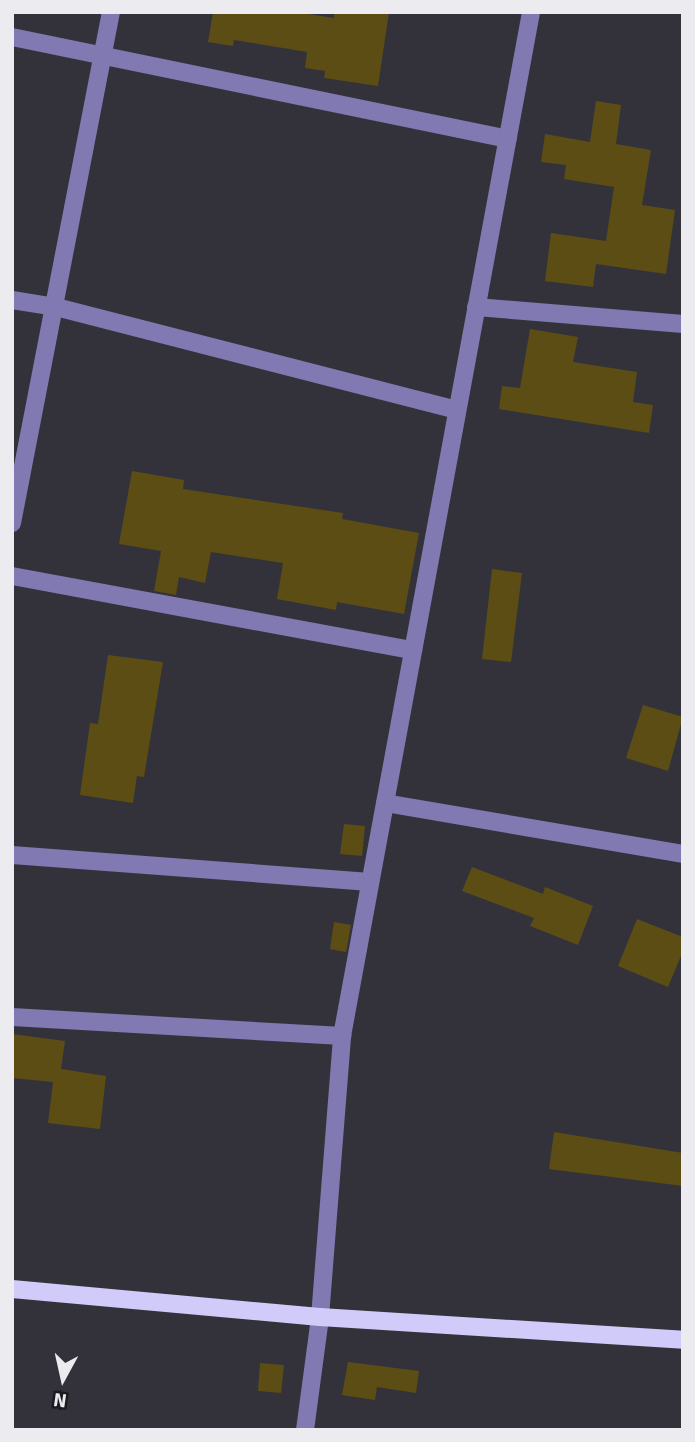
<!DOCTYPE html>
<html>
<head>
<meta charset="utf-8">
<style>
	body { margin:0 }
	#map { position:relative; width:695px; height:1442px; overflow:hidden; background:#33323a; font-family:Signika,sans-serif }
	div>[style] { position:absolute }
	.building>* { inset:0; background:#5c4d15 }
	.minor>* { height:18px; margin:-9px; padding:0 9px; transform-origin:9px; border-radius:9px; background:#8179b1 }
	.major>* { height:18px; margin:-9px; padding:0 9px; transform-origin:9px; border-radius:9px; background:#d0cbf9 }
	span { translate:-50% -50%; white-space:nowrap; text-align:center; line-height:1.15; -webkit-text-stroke:5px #1b1a1e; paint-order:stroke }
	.frame { position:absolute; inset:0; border:14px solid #ebebf0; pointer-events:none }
	.north { position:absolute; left:28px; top:1344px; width:70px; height:70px; -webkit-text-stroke:5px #1b1a1e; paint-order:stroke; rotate:188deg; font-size:19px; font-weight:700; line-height:28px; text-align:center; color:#ebebf0 }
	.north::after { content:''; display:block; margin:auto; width:24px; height:32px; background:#ebebf0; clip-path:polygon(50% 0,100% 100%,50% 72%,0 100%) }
</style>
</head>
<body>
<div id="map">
	<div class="building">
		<div style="clip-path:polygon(213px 12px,295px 12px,334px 18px,334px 12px,389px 12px,378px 86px,324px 78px,325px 71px,305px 68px,307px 52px,234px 40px,233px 46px,208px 42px)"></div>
		<div style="clip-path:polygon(596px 101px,621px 105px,616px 144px,651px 150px,642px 205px,675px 210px,666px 274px,596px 264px,593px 287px,545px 281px,551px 233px,606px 241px,614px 187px,564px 179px,566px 165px,541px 162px,545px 134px,590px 142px)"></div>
		<div style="clip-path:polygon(530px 329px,578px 337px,573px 362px,637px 372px,633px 402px,653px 405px,649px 433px,499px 409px,502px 386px,520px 388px)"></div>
		<div style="clip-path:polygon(132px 471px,184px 480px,183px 489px,343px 513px,342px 519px,419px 533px,404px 614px,337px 602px,336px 610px,277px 599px,283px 563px,211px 552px,205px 583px,179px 577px,176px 595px,154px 591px,161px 551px,119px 544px)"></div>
		<div style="clip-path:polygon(492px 569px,522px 573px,511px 662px,482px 659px)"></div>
		<div style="clip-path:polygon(108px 655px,163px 662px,144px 777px,137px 776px,133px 803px,80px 795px,90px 723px,98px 724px)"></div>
		<div style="clip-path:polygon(643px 705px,683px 717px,668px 771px,626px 758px)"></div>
		<div style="clip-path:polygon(344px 824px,365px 826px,362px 856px,340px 854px)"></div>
		<div style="clip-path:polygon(472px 867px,543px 894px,545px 887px,593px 906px,578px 945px,530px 926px,534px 918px,462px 891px)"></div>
		<div style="clip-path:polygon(637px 919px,683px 937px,683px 951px,668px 987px,618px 966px)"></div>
		<div style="clip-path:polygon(334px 922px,351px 925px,346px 952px,330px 949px)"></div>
		<div style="clip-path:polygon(12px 1034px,65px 1041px,61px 1069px,106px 1076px,100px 1129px,48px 1123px,53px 1082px,12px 1078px)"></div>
		<div style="clip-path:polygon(554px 1132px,683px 1153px,683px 1186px,549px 1169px)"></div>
		<div style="clip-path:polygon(348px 1362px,419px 1371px,416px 1393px,377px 1387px,375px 1400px,342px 1395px)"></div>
		<div style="clip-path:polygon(260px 1363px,284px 1365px,281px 1393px,258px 1391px)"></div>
	</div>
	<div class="minor">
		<div style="left:12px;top:37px;width:506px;rotate:11.62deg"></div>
		<div style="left:12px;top:300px;width:45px;rotate:9deg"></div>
		<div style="left:56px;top:307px;width:414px;rotate:14.4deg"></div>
		<div style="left:476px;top:307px;width:208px;rotate:4.7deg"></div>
		<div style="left:12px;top:523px;width:521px;rotate:-79.04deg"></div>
		<div style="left:12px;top:576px;width:408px;rotate:10.5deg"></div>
		<div style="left:385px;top:803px;width:302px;rotate:9.7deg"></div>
		<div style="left:12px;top:855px;width:359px;rotate:4.3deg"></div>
		<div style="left:12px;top:1017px;width:331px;rotate:3.3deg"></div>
		<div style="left:305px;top:1430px;width:114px;rotate:-82.4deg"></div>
		<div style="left:320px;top:1317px;width:282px;rotate:-85.5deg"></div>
		<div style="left:342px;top:1036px;width:1041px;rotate:-79.54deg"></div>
	</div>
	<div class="major">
		<div style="left:12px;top:1289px;width:309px;rotate:5.2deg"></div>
		<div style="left:320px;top:1317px;width:364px;rotate:3.6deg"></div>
	</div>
	<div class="frame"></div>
	<div class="north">N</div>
</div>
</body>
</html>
